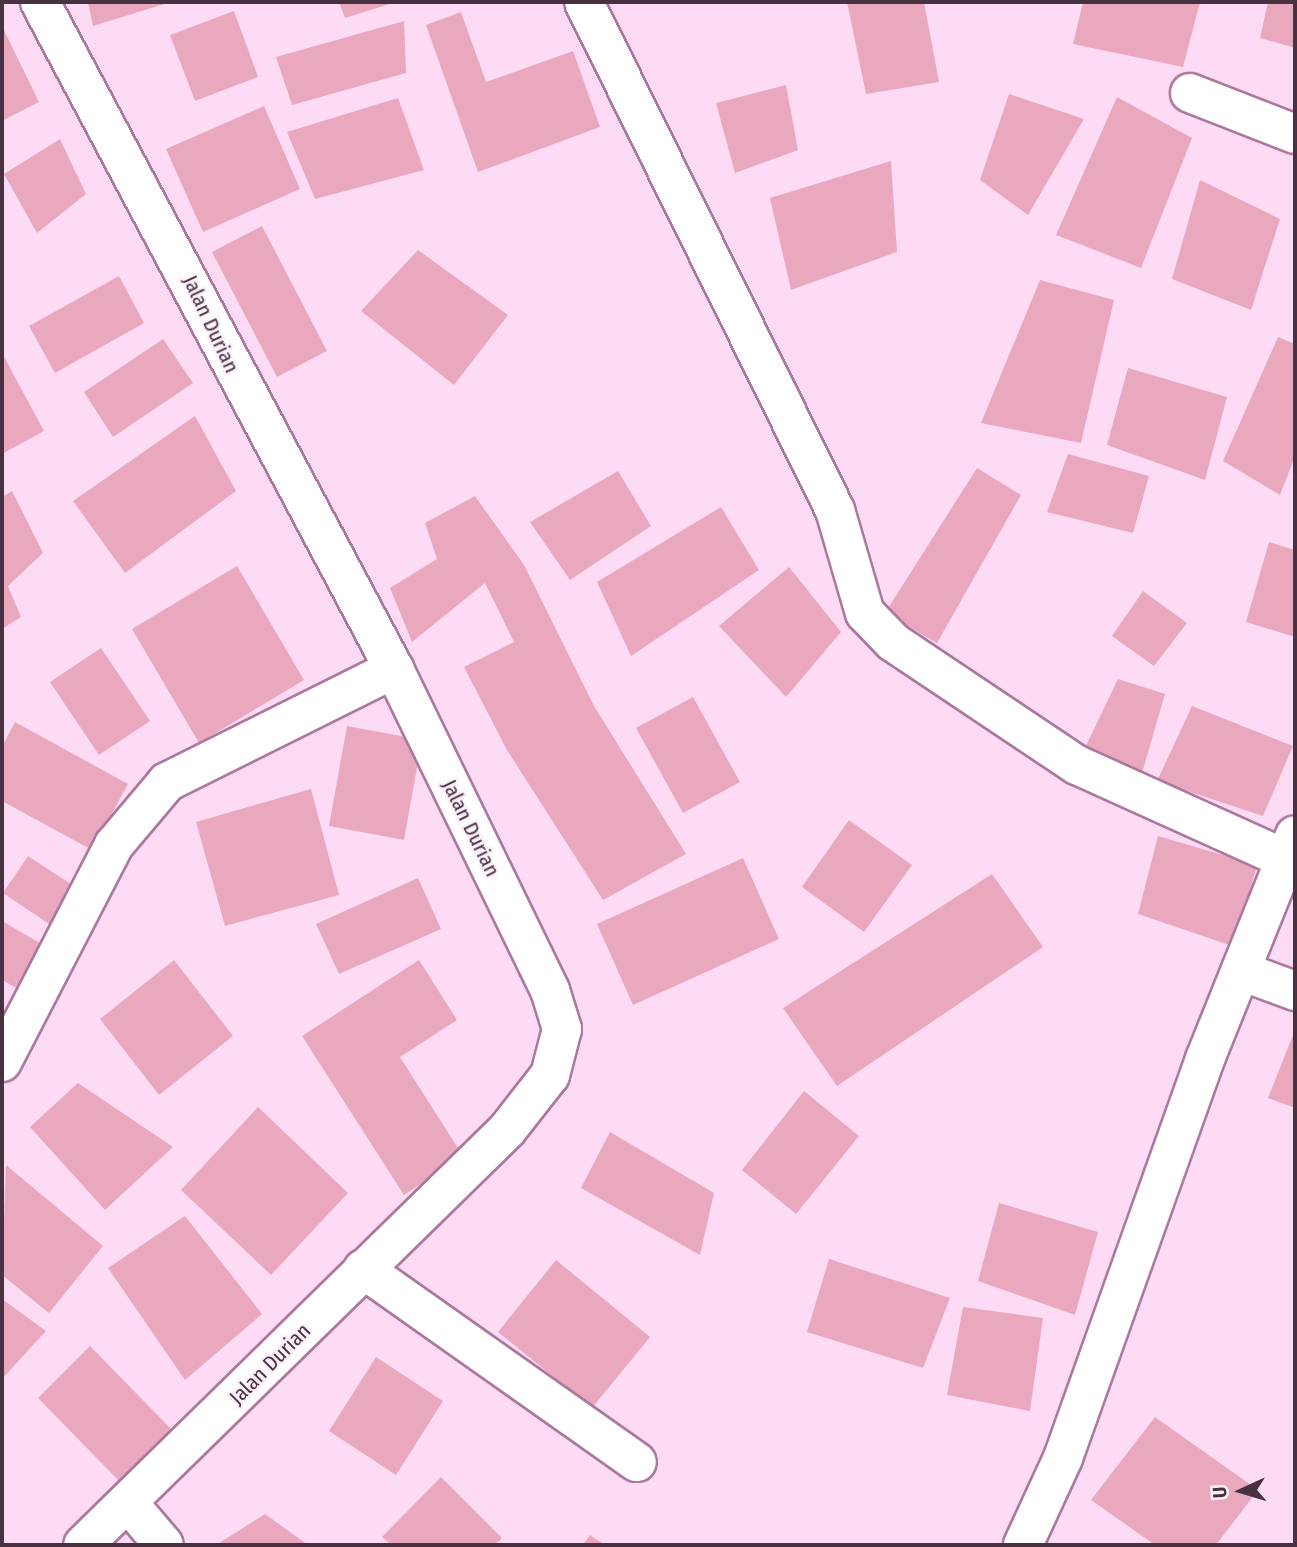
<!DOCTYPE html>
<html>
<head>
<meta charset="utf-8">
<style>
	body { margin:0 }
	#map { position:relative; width:1297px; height:1547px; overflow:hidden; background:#fedbf4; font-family:"Fira Sans Condensed",sans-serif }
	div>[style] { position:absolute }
	.building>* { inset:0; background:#eaa8bf }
	.roads { filter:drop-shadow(2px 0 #ac789e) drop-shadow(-2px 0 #ac789e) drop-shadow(0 2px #ac789e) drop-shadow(0 -2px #ac789e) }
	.street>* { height:38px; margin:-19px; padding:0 19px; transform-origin:19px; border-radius:19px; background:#fff }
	span { translate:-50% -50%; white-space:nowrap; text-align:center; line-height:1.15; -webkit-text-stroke:5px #fcf1f9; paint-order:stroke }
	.street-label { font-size:21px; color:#483242 }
	.frame { position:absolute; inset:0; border:4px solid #483242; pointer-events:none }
	.north { position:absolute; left:1206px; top:1456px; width:70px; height:70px; -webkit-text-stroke:5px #fcf1f9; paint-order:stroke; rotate:266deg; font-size:19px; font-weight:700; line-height:28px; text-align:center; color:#483242 }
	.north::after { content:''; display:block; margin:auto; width:24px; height:32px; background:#483242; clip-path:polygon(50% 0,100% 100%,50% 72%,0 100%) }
</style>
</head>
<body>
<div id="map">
	<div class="building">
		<div style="clip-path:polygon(88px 2px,171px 2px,93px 26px)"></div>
		<div style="clip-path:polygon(339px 2px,396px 2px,345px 18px)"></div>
		<div style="clip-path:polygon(847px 2px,924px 2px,939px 82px,866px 94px)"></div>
		<div style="clip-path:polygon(1083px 2px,1200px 2px,1183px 67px,1073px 44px)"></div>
		<div style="clip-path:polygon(1268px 2px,1295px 2px,1295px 48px,1260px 38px)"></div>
		<div style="clip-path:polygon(234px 11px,258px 77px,195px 101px,170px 35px)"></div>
		<div style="clip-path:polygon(461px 12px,486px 82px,573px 51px,600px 127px,478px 172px,426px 25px)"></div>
		<div style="clip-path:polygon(404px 21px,406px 73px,292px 105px,276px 57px)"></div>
		<div style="clip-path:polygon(2px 26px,39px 102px,2px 121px)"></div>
		<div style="clip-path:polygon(786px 85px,798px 150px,735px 173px,716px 103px)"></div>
		<div style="clip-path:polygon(1009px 94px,1084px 119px,1028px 215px,980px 180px)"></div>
		<div style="clip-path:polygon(1117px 97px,1192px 138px,1141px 268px,1056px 235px)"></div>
		<div style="clip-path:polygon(398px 98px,424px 170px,315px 199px,287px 132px)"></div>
		<div style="clip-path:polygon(264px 106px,300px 189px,203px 232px,166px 149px)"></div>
		<div style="clip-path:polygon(60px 139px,86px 194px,37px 233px,4px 174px)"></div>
		<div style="clip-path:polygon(891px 161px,897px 252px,791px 290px,770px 198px)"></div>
		<div style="clip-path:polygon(1200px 180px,1280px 219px,1251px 310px,1172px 279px)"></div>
		<div style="clip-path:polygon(262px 226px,327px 351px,277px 377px,212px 252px)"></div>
		<div style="clip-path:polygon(418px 250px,508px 315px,454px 385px,361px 311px)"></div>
		<div style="clip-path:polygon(119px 276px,144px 323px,55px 373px,29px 326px)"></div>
		<div style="clip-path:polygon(1040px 280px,1114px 300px,1081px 443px,981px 423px)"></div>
		<div style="clip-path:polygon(1278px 337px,1295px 344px,1295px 456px,1280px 495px,1223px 461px)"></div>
		<div style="clip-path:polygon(163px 339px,193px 383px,113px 437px,84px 392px)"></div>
		<div style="clip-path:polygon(2px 353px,44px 431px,2px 454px)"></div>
		<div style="clip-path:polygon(1128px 368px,1227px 397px,1205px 480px,1107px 445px)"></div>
		<div style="clip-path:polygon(195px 416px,236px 491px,125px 573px,73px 501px)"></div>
		<div style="clip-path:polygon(1068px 454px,1149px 476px,1133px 533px,1047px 512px)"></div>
		<div style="clip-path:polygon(977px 468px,1021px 495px,937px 643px,885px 613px)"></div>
		<div style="clip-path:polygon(618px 471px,651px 526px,570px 580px,530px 522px)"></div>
		<div style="clip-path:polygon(12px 491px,43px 553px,8px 586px,21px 617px,2px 629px,2px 497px)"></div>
		<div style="clip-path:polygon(475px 496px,524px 565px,594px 706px,686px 854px,603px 900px,507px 750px,464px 667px,514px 642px,485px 583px,412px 642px,390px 588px,437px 559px,425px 523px)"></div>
		<div style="clip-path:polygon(721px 507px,759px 570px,631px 656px,597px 582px)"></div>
		<div style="clip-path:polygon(1269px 542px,1295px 550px,1295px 637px,1246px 622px)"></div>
		<div style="clip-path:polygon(237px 566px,304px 680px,199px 743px,132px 629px)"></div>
		<div style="clip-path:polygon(789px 567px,841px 632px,786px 697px,719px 626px)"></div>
		<div style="clip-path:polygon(1143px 591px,1187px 623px,1154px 666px,1112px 636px)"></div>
		<div style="clip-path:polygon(101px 648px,150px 721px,99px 755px,50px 682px)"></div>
		<div style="clip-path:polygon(1118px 679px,1165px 694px,1142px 773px,1081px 756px)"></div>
		<div style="clip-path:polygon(693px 697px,740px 782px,683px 813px,636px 728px)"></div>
		<div style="clip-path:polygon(1192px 706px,1293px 746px,1263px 816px,1157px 781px)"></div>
		<div style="clip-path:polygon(15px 722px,128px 784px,92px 850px,2px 801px,2px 747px)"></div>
		<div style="clip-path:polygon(347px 726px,422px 740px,404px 840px,329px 826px)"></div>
		<div style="clip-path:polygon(311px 789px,339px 895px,225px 926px,196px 822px)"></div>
		<div style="clip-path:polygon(849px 820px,912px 865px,864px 932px,802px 887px)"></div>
		<div style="clip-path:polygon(1158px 836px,1257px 865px,1235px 947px,1138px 914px)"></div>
		<div style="clip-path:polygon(28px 856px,80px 890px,55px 928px,3px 893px)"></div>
		<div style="clip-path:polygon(743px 858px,779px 939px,633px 1005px,597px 924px)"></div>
		<div style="clip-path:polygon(992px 874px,1043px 947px,837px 1086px,783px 1008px)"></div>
		<div style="clip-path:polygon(418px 878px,441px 929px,339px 974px,316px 924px)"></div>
		<div style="clip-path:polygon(2px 921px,47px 947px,22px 991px,2px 980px)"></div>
		<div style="clip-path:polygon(174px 960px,233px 1036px,159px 1095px,100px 1019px)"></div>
		<div style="clip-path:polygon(419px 960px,457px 1020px,400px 1057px,463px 1156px,404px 1195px,302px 1036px)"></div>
		<div style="clip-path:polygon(1293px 1035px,1295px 1036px,1295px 1108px,1268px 1098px)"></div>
		<div style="clip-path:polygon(78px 1083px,173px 1147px,105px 1210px,30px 1127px)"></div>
		<div style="clip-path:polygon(804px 1091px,859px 1136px,796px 1214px,742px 1170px)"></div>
		<div style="clip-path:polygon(258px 1107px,348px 1193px,271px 1275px,181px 1190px)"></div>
		<div style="clip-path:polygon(610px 1132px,714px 1193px,700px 1255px,581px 1188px)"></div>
		<div style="clip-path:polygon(6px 1165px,103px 1246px,49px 1313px,2px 1275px)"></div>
		<div style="clip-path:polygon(999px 1203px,1098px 1232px,1075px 1315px,978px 1281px)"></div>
		<div style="clip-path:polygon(185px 1216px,262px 1314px,185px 1380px,108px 1268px)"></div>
		<div style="clip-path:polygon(829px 1259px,950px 1298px,923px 1368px,807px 1332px)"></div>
		<div style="clip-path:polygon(556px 1260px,650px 1337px,592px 1408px,498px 1332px)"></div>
		<div style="clip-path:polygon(2px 1299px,46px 1331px,2px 1379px)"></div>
		<div style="clip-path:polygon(963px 1307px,1043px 1318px,1030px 1411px,947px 1395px)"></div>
		<div style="clip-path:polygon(90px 1346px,180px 1438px,127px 1489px,38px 1398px)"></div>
		<div style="clip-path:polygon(376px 1357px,443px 1401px,396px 1475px,329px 1431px)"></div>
		<div style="clip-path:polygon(1155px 1417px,1258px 1490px,1216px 1545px,1155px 1545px,1091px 1500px)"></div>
		<div style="clip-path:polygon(441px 1477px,502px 1538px,495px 1545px,391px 1545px,382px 1537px)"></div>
		<div style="clip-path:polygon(265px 1514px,308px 1545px,216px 1545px)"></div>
		<div style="clip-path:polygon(590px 1535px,605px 1545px,583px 1545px)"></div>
	</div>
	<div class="roads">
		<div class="street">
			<div style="left:40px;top:2px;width:755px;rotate:62.04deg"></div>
			<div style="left:394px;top:669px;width:357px;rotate:64.1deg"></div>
			<div style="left:550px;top:990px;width:41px;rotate:72.9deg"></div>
			<div style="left:562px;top:1029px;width:48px;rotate:104.6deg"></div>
			<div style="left:550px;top:1075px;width:70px;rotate:128deg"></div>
			<div style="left:507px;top:1130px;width:593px;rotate:135.61deg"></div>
			<div style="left:584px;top:2px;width:567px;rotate:63.71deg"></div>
			<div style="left:835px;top:510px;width:107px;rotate:73.8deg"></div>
			<div style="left:865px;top:613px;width:40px;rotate:46deg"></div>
			<div style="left:893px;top:642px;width:221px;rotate:33.8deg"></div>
			<div style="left:1077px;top:765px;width:228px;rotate:24.3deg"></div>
			<div style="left:1190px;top:93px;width:113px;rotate:21.3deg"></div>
			<div style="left:1241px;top:971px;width:58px;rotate:20.3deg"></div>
			<div style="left:2px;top:1062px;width:244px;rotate:-62.7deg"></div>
			<div style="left:114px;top:845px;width:82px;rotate:-49.9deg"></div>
			<div style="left:167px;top:782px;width:254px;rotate:-26.5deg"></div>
			<div style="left:363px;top:1269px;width:335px;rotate:35.2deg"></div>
			<div style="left:130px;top:1505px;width:52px;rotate:49.6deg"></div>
			<div style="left:1023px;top:1545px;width:96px;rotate:-65.3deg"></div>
			<div style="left:1063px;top:1458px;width:424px;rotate:-70.4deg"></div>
			<div style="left:1205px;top:1059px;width:241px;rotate:-68.1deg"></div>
		</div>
	</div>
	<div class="street-label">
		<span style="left:211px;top:324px;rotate:65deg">Jalan Durian</span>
		<span style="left:471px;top:828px;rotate:64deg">Jalan Durian</span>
		<span style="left:270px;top:1364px;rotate:-45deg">Jalan Durian</span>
	</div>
	<div class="frame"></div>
	<div class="north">U</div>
</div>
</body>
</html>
